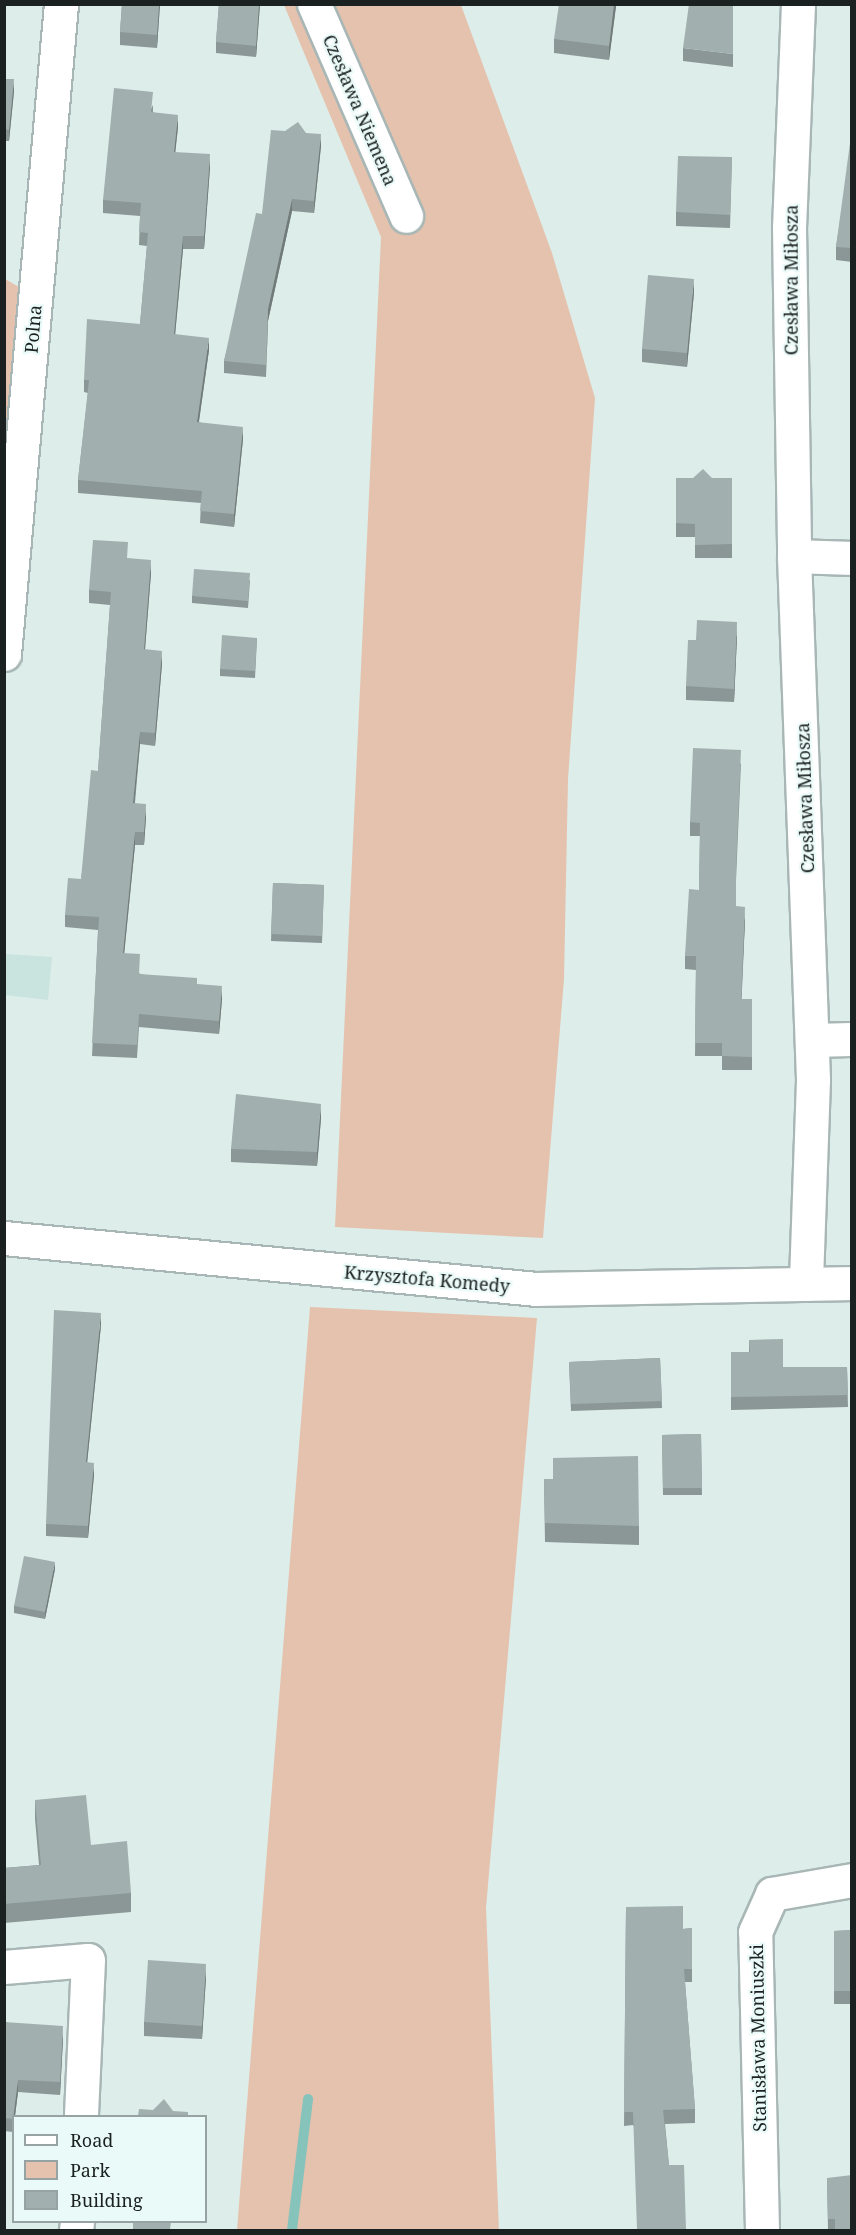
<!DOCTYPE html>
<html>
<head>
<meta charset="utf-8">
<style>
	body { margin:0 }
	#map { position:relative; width:856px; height:2235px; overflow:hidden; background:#ddedea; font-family:"Noto Serif",serif }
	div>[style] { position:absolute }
	.built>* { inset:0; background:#c9e3df }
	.green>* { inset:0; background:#e5c2ad }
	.stream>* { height:10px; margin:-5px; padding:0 5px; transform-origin:5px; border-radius:5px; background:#86c3bb }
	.roads { filter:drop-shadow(2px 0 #a8b7b5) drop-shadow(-2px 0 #a8b7b5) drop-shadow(0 2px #a8b7b5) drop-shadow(0 -2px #a8b7b5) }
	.minor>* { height:33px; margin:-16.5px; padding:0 16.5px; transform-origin:16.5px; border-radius:16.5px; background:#fff }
	.tertiary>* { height:33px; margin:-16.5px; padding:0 16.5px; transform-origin:16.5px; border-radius:16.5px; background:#fff }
	.wall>* { inset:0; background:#8a9796 }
	.shaded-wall>* { inset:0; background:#717b7a }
	.building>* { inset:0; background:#a1b0ae }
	span { translate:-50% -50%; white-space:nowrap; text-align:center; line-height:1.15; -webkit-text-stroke:4.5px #eafaf8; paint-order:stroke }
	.street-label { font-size:18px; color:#1b2120 }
	.frame { position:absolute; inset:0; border:6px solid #1b2120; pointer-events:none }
	.legend { position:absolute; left:12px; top:2115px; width:195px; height:108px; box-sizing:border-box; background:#eafaf8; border:2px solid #97a3a2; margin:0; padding:8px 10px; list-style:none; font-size:18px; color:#1b2120 }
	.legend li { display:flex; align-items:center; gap:12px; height:30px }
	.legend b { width:30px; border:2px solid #97a3a2 }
</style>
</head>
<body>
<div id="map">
	<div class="built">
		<div style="clip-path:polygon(6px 954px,52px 957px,48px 1000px,5px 995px)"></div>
	</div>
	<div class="green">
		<div style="clip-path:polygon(284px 5px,296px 5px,302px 18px,326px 5px,461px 5px,552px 253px,595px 398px,568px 779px,564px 979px,543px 1238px,335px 1227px,381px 237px)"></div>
		<div style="clip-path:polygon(5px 279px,19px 287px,5px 456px,4px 279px)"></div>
		<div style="clip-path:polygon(310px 1307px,537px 1318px,486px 1908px,499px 2230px,237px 2230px)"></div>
	</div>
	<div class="stream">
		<div style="left:292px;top:2230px;width:132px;rotate:-83deg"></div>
	</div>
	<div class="roads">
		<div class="minor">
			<div style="left:314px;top:4px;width:231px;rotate:66.5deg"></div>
			<div style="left:798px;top:4px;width:223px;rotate:92.3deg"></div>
			<div style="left:789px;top:227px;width:329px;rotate:89.1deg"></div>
			<div style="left:794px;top:556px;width:524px;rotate:87.92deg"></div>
			<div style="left:813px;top:1080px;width:204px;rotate:92deg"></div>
			<div style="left:794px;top:556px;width:58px;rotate:2deg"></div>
			<div style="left:812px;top:1040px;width:40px;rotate:-1.4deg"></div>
			<div style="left:4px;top:1238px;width:535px;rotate:5.47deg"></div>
			<div style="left:537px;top:1289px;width:315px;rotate:-1.1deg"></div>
			<div style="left:4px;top:1967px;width:84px;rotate:-4.8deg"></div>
			<div style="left:88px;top:1960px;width:156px;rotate:92.6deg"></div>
			<div style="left:76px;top:2230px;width:8px;rotate:-83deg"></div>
			<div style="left:762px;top:2230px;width:298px;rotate:-91.3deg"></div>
			<div style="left:755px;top:1932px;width:42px;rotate:-65.9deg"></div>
			<div style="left:772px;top:1894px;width:81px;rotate:-9.9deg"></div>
		</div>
		<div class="tertiary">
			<div style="left:4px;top:654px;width:652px;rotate:-84.99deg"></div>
		</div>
	</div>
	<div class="wall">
		<div style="clip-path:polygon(122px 4px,160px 4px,157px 48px,120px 45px,120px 32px)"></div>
		<div style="clip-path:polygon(219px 4px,260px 4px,256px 57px,216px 53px,216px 42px)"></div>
		<div style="clip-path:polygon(616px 4px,609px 60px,554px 53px,554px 39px)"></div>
		<div style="clip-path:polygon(683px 48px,733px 54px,733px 67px,683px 61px)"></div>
		<div style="clip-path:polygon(4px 79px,14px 91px,9px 141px,4px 141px)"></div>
		<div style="clip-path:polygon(153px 105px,153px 112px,178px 127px,175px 152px,210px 167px,204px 249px,183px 249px,175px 334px,209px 350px,199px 422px,243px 439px,234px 527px,200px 523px,201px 503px,78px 493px,78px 480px,88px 393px,84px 392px,84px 380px,140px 324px,147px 246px,139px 245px,140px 216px,103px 213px,103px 200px)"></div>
		<div style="clip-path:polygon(306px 133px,321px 146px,314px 213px,292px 211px,268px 321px,266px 377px,224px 373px,224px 361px,262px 214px)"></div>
		<div style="clip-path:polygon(852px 143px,852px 262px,836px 260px,836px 247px)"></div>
		<div style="clip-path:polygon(732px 157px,730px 228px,676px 226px,676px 212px)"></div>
		<div style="clip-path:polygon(694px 292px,687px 367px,642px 362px,642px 349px)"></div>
		<div style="clip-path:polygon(676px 478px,732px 478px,732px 558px,695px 558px,695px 537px,676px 537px)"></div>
		<div style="clip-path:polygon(128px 558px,151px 573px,145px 649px,162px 664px,155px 746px,140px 744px,135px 803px,146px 817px,144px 845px,135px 845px,124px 953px,140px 974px,197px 984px,222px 999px,219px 1034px,139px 1027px,137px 1058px,92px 1056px,98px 930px,65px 927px,65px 915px,81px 879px,98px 771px,110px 605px,89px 603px,89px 590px)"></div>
		<div style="clip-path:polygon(250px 580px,248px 608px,192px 603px,192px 596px)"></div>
		<div style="clip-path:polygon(737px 636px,734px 702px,686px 700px,686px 686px,696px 640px)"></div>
		<div style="clip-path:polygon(257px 638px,255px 678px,220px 676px,220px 669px)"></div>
		<div style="clip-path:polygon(741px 763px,736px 881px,736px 906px,745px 920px,741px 999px,752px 999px,752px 1070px,722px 1070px,722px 1056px,695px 1056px,696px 970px,685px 969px,685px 956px,699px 890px,700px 836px,690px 836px,690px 822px)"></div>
		<div style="clip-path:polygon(273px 883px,324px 885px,322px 943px,271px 941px)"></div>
		<div style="clip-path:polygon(321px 1118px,317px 1166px,231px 1162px,231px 1149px)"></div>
		<div style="clip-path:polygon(101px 1325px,87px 1463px,94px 1475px,88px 1538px,46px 1536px,46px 1524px)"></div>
		<div style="clip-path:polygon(749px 1340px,783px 1367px,847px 1367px,848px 1407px,731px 1410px,731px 1352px,749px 1352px)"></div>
		<div style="clip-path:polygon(660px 1358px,662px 1408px,571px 1411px,569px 1362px)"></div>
		<div style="clip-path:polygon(701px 1434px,702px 1495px,663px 1495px,662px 1435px)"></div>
		<div style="clip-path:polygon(544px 1479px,553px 1479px,639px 1526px,639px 1545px,545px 1542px)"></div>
		<div style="clip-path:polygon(55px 1569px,45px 1619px,14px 1613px,14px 1606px)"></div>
		<div style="clip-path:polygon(35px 1800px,91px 1845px,131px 1893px,131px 1912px,4px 1923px,4px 1868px,39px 1865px,35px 1819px)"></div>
		<div style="clip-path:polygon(626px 1907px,683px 1929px,692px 1928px,692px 1982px,685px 1982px,695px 2109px,695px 2123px,665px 2124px,669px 2165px,686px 2230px,633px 2125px,624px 2126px)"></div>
		<div style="clip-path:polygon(852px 1930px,852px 2004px,834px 2004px,834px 1931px)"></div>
		<div style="clip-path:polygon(206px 1977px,202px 2039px,144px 2036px,144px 2022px)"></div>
		<div style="clip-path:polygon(4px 2016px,5px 2022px,63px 2038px,60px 2095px,18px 2092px,15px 2116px,14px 2116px,13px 2132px,4px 2131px)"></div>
		<div style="clip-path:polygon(827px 2178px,852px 2230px,828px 2230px)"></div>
	</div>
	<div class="shaded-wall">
		<div style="clip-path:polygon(159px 4px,160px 4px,157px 48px,157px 35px)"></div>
		<div style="clip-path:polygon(259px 4px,260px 4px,256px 57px,256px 46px)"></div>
		<div style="clip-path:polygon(614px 4px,616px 4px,616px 7px,609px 60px,609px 46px)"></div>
		<div style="clip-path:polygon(14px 79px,14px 91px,9px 141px,9px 130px)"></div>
		<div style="clip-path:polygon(178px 115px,178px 127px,174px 165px,174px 152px)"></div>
		<div style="clip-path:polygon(321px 134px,321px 146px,314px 213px,314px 201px)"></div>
		<div style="clip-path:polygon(210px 154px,210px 167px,204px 249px,204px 236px)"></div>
		<div style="clip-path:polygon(292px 199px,292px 211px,268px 321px,266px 377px,268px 309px)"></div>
		<div style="clip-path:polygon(183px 236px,183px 249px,174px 347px,174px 334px)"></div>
		<div style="clip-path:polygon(694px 279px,694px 292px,687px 367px,687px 353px)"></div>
		<div style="clip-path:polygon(209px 338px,209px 350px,197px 434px,197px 422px)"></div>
		<div style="clip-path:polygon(243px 427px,243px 439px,234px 527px,234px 514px)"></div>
		<div style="clip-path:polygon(151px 560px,151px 573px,144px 662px,144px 649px)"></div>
		<div style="clip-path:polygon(737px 622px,737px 636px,734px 702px,734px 689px)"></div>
		<div style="clip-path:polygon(162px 651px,162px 664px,155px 746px,155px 733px)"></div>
		<div style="clip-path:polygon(140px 732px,140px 744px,133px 816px,133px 803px)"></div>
		<div style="clip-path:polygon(146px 804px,146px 817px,144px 845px,144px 832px)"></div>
		<div style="clip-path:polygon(135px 832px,135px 845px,123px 966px,123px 953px)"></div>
		<div style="clip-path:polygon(745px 907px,745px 920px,741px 1012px,741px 999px)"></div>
		<div style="clip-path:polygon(222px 986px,222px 999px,219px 1034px,219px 1021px)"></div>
		<div style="clip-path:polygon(321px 1104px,321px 1118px,317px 1166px,317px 1152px)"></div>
		<div style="clip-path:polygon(101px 1313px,101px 1325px,86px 1474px,86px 1462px)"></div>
		<div style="clip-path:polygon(94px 1463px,94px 1475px,88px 1538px,88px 1526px)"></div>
		<div style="clip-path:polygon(55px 1562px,55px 1569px,45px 1619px,45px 1612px)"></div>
		<div style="clip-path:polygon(206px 1964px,206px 1977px,202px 2039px,202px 2026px)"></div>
		<div style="clip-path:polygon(63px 2026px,63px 2038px,60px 2095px,60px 2082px)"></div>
		<div style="clip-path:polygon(18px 2080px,18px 2092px,15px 2116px,14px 2116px,13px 2132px,13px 2119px)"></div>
	</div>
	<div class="building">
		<div style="clip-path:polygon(122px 4px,159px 4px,157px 35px,120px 32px)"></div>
		<div style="clip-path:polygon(219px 4px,259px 4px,256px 46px,216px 42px)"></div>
		<div style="clip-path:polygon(559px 4px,614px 4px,609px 46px,554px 39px)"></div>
		<div style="clip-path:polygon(689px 4px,733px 4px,733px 54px,683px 48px)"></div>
		<div style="clip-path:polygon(4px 79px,14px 79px,9px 130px,4px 129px)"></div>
		<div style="clip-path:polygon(114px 88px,153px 92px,151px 112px,178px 115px,174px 152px,210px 154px,204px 236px,183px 236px,174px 334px,209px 338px,197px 422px,243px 427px,234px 514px,200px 511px,202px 491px,78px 480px,89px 380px,84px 380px,87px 319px,140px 324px,148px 233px,139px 232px,141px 203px,103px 200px)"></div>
		<div style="clip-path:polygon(298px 122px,306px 133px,321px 134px,314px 201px,292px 199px,268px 309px,266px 365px,224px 361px,256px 213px,262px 214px,271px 130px,285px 131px)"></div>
		<div style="clip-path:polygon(850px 143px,852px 143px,852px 248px,836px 247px)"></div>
		<div style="clip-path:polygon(678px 156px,732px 157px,730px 215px,676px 212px)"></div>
		<div style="clip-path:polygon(648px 275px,694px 279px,687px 353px,642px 349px)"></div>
		<div style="clip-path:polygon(703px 469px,712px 478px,732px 478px,732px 544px,695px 545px,695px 524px,676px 523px,676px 478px,693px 478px)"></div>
		<div style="clip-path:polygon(93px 540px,128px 542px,127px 558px,151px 560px,144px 649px,162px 651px,155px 733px,140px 732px,133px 803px,146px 804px,144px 832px,135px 832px,123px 953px,140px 954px,139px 974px,197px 978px,197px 984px,222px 986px,219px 1021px,139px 1014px,137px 1045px,92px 1043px,99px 917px,65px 915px,68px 878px,81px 879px,91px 770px,98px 771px,111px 592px,89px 590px)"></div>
		<div style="clip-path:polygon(194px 569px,250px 573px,248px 601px,192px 596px)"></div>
		<div style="clip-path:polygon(697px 620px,737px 622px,734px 689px,686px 686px,688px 640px,696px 640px)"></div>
		<div style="clip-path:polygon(222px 635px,257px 638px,255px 671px,220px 669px)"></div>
		<div style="clip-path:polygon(693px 748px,741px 750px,736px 869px,736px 906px,745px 907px,741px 999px,752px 999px,752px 1057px,722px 1056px,722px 1043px,695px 1043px,696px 956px,685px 956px,689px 889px,699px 890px,700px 823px,690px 822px)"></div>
		<div style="clip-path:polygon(273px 883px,324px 885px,322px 936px,271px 934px)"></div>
		<div style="clip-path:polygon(236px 1094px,321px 1104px,317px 1152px,231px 1149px)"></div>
		<div style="clip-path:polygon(54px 1310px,101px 1313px,86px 1462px,94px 1463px,88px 1526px,46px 1524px)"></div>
		<div style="clip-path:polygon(783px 1339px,783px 1367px,847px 1367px,848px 1395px,731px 1397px,731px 1352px,750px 1352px,749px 1340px)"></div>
		<div style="clip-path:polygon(660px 1358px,662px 1401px,571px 1404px,569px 1362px)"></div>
		<div style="clip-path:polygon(701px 1434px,702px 1488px,663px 1488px,662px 1435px)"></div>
		<div style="clip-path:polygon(638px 1456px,639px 1526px,545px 1523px,544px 1479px,553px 1479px,553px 1458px)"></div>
		<div style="clip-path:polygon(24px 1556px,55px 1562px,45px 1612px,14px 1606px)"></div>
		<div style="clip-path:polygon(86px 1795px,91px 1845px,127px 1841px,131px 1893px,4px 1904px,4px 1868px,41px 1865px,35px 1800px)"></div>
		<div style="clip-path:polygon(683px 1906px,683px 1929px,692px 1928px,692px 1969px,684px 1969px,695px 2109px,663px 2110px,669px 2165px,684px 2165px,686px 2230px,637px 2230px,633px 2112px,624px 2112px,626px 1907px)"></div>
		<div style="clip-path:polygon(852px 1930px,852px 1991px,834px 1991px,834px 1931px)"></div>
		<div style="clip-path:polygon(148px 1960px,206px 1964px,202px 2026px,144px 2022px)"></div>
		<div style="clip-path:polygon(4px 2022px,63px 2026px,60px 2082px,18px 2080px,13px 2119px,4px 2118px)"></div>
		<div style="clip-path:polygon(164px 2099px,173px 2111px,188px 2112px,188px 2116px,138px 2116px,139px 2109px,153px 2110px)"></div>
		<div style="clip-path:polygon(852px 2175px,852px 2230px,835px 2230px,835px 2219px,828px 2219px,827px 2178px)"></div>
		<div style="clip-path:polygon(133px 2222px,171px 2222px,170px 2229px,181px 2230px,133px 2230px)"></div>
	</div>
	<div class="street-label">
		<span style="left:360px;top:110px;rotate:67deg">Czesława Niemena</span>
		<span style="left:791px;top:280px;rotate:-90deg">Czesława Miłosza</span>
		<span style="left:33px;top:329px;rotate:-85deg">Polna</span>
		<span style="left:805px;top:798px;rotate:-92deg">Czesława Miłosza</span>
		<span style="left:427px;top:1279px;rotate:5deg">Krzysztofa Komedy</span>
		<span style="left:758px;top:2038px;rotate:-91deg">Stanisława Moniuszki</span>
	</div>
	<div class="frame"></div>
	<ul class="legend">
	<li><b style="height:8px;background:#fff"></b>Road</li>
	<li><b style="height:16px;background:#e5c2ad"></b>Park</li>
	<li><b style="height:16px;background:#a1b0ae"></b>Building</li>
	</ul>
</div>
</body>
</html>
